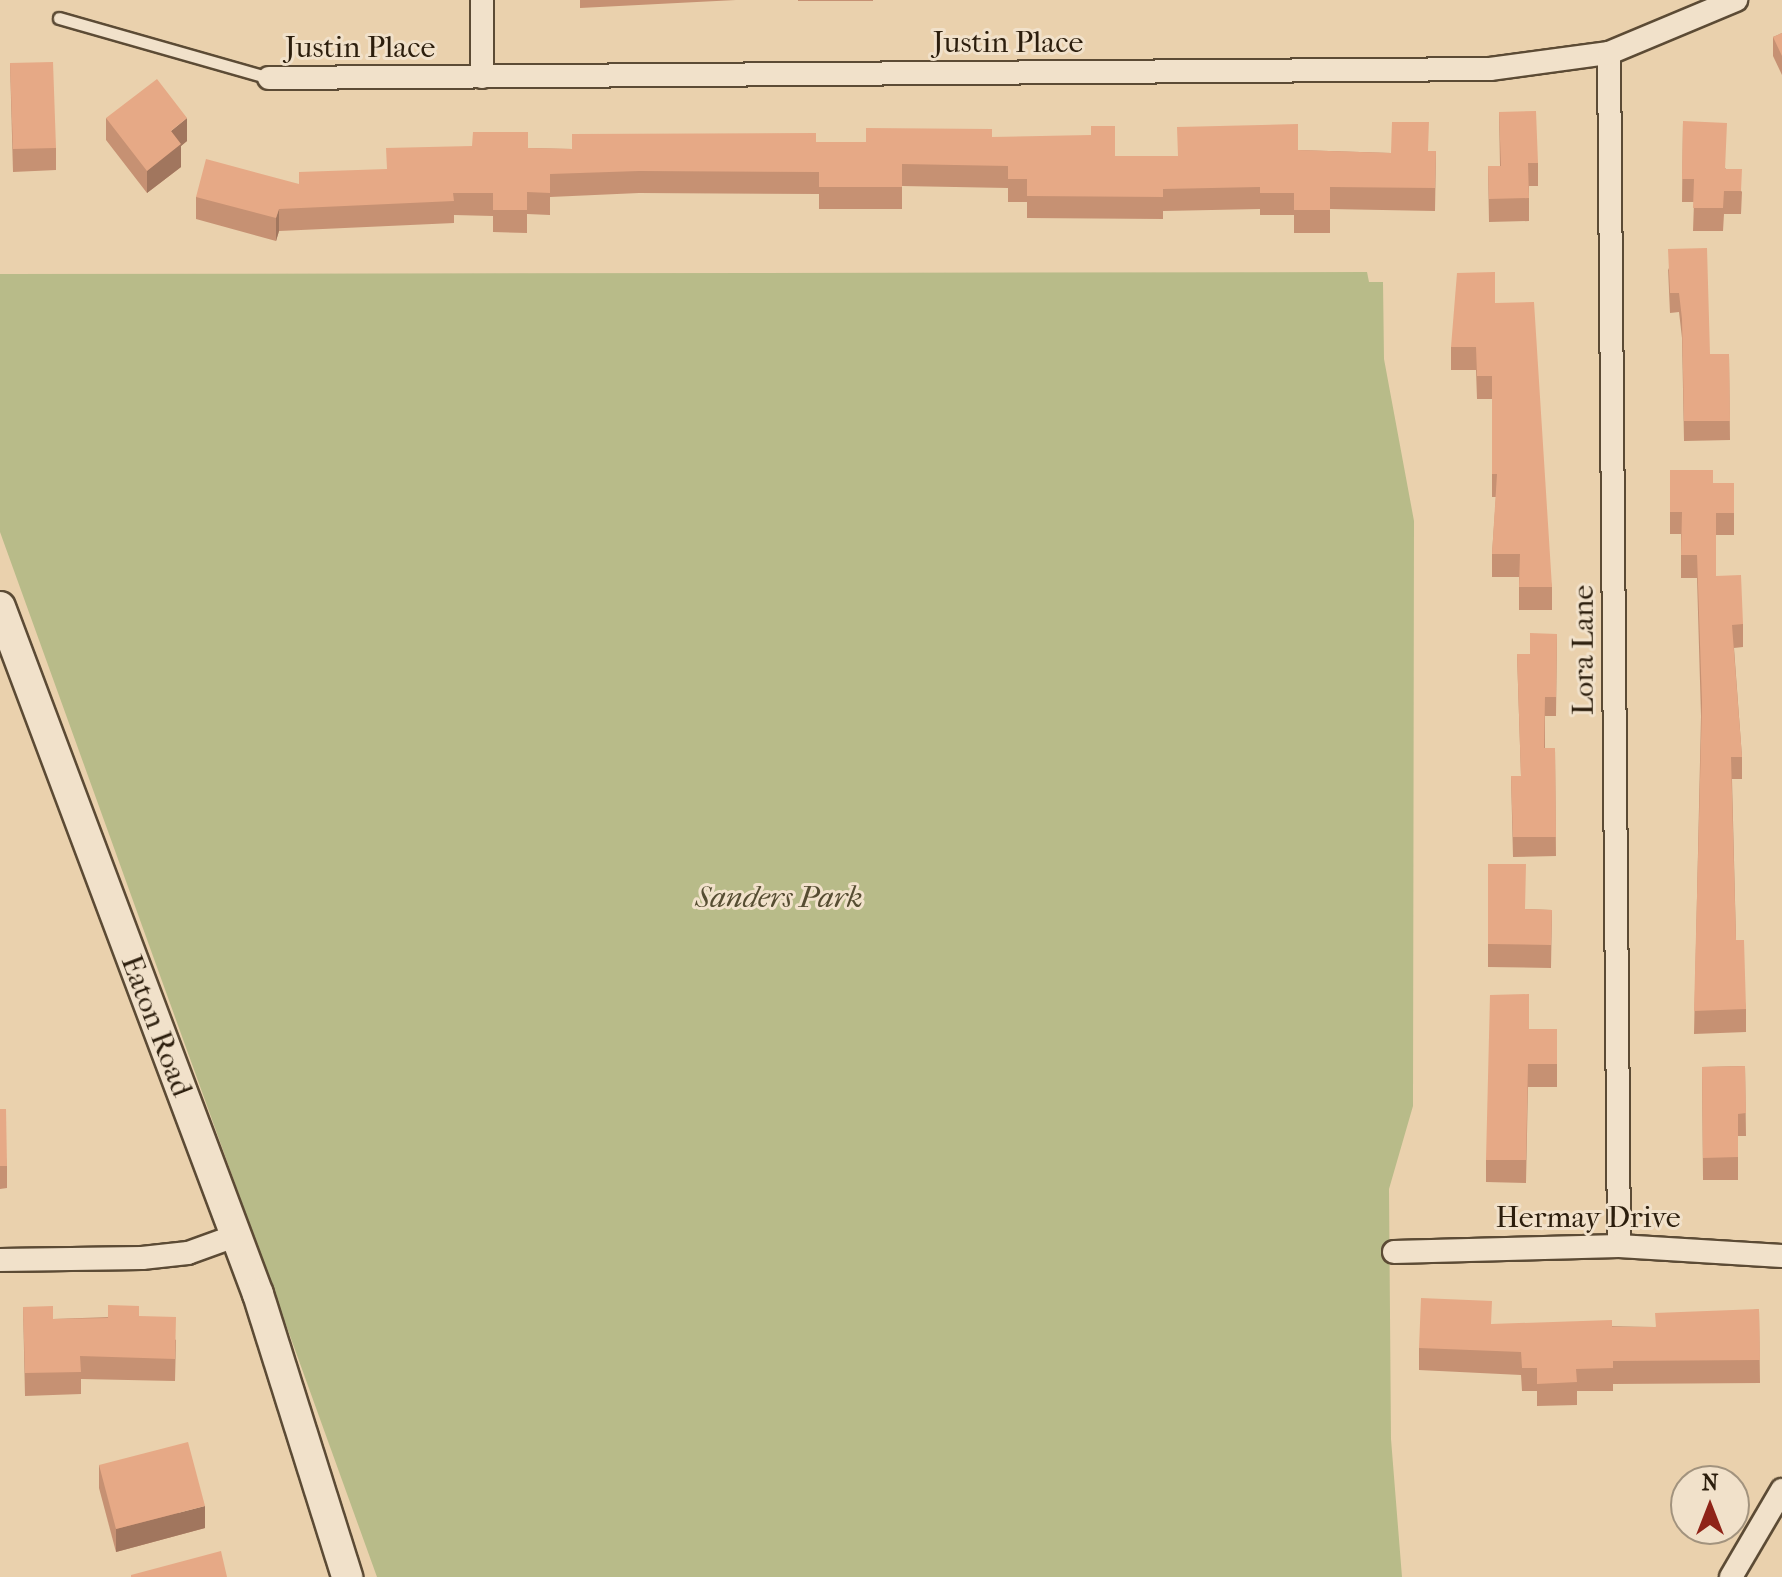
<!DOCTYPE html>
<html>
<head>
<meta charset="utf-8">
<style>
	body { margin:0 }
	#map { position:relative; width:1782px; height:1577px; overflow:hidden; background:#ead1ad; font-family:"IM FELL French Canon",serif }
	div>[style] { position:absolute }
	.green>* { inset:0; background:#b8bb89 }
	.roads { filter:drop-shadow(2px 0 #5c4b35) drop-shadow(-2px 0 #5c4b35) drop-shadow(0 2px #5c4b35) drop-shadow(0 -2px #5c4b35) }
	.lane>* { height:11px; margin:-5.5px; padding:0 5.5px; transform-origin:5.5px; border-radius:5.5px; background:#f1e1ca }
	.street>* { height:22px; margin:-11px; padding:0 11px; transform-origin:11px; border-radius:11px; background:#f1e1ca }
	.secondary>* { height:30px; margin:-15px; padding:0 15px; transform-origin:15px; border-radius:15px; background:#f1e1ca }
	.wall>* { inset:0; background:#c69173 }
	.shaded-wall>* { inset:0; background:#a1765e }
	.building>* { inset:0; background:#e6a986 }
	span { translate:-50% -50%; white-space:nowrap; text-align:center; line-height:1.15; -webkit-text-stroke:6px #f1e1ca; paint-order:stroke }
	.street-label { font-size:30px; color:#2c1e0d }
	.park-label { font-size:30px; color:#564d32; font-style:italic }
	.north { position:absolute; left:1670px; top:1465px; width:80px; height:80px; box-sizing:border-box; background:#f1e1ca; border:2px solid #a2937e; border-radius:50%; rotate:0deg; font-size:22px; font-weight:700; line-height:32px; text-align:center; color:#2c1e0d }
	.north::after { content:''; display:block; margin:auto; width:28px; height:36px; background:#8f2418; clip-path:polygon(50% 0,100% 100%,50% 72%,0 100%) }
</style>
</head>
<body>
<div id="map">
	<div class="green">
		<div style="clip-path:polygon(1367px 272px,1369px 282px,1383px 282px,1384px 359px,1414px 521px,1413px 1106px,1389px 1189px,1391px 1439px,1402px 1577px,377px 1577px,0 532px,0 274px)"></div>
	</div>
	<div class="roads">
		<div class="lane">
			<div style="left:59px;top:18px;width:218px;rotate:15.9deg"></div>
		</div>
		<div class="street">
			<div style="left:482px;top:0;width:77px;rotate:90deg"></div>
			<div style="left:1609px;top:53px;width:1193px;rotate:89.52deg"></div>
			<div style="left:269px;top:78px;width:1221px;rotate:-0.42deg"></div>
			<div style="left:1490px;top:69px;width:120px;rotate:-7.7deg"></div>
			<div style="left:1609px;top:53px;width:138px;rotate:-22.7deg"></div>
			<div style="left:1394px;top:1252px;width:225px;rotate:-1.5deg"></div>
			<div style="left:1619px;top:1246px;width:163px;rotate:3.5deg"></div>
			<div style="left:0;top:1260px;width:142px;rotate:-0.8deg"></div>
			<div style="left:142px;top:1258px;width:46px;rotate:-6.2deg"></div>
			<div style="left:188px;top:1253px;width:50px;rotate:-19.9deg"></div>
			<div style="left:1731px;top:1577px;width:101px;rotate:-59.6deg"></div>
		</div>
		<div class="secondary">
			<div style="left:0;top:607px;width:734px;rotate:69.42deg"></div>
			<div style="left:258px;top:1294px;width:297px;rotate:72.5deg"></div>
		</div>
	</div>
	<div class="wall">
		<div style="clip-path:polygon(580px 0,736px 0,580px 8px)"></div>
		<div style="clip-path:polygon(798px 0,873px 0,873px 1px,798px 1px)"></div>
		<div style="clip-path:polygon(1782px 33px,1782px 75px,1773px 56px,1773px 37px)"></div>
		<div style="clip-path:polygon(10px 63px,56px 148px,56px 170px,13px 172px)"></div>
		<div style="clip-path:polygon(1499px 112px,1538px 163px,1538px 186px,1529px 186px,1529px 221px,1489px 222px,1488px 166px,1500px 166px)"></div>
		<div style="clip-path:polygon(106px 118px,187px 141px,181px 146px,181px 167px,147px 193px,106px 140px)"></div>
		<div style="clip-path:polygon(1683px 121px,1726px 169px,1742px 192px,1741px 214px,1724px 214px,1723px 231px,1693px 231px,1694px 202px,1682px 202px)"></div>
		<div style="clip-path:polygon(992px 137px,1115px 156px,1177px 156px,1298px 150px,1391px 153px,1436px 151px,1435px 211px,1330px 209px,1330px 233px,1294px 233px,1294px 215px,1260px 215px,1260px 209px,1163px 211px,1163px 219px,1027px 218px,1027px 202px,1008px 202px,1008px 188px,902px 186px,902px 209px,819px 209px,819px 194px,639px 193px,550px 197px,550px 215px,527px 214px,527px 233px,493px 232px,493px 216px,454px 215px,454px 223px,279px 231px,276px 241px,196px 219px,196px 197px,299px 184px,528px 148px,572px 149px,866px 142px)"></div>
		<div style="clip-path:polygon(1668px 268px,1710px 354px,1729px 354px,1730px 440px,1684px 441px,1682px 338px,1679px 312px,1670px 313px)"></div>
		<div style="clip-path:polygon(1495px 303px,1552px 587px,1552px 610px,1519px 610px,1519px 577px,1492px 577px,1492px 554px,1496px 497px,1492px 497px,1492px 399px,1477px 399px,1476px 370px,1451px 370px,1451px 347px)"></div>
		<div style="clip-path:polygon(1670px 470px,1713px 483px,1734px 483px,1734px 535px,1716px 535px,1716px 576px,1743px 624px,1743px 647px,1734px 648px,1742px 757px,1742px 779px,1732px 779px,1736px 940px,1746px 1009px,1746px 1032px,1694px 1034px,1701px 716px,1697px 578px,1681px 578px,1681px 534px,1670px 534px)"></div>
		<div style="clip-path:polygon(1557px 634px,1556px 716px,1545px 716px,1545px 748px,1555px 748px,1556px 856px,1513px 857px,1511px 776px,1521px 776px,1517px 654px,1530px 654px)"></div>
		<div style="clip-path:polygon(1488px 864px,1525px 909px,1552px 910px,1551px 968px,1488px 967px)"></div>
		<div style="clip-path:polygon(1529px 1029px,1557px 1029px,1557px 1087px,1528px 1087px,1526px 1183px,1486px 1182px,1486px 1160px)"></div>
		<div style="clip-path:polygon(1745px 1066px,1746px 1136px,1738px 1136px,1738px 1180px,1703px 1180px,1702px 1067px)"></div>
		<div style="clip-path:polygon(0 1109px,7px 1166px,7px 1188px,0 1189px)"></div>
		<div style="clip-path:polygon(23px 1307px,53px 1319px,139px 1316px,176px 1340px,175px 1381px,81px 1379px,81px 1394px,25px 1396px)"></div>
		<div style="clip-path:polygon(1759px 1309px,1760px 1383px,1613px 1384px,1613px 1391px,1577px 1391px,1577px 1405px,1537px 1406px,1537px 1391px,1522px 1391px,1521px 1375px,1419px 1370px,1419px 1348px,1492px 1324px,1655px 1327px)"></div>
		<div style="clip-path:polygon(99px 1465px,205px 1528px,116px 1552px,99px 1488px)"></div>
	</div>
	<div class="shaded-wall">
		<div style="clip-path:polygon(187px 118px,187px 141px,181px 146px,181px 167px,147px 193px,147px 171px,171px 131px)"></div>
		<div style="clip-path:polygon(279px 209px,279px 231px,276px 241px,276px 218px)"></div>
		<div style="clip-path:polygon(205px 1506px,205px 1528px,116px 1552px,116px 1529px)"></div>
	</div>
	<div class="building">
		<div style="clip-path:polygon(1782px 33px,1782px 56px,1773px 37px)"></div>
		<div style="clip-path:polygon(53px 62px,56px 148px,13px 149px,10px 63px)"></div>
		<div style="clip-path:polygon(157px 79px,187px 118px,171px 131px,181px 144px,147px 171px,106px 118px)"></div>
		<div style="clip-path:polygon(1536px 111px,1538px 163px,1528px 163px,1529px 198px,1489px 199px,1488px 166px,1501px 166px,1499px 112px)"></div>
		<div style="clip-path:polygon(1683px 121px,1727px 123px,1725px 169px,1742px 169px,1741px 191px,1724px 191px,1723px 208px,1693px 208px,1694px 179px,1682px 179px)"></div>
		<div style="clip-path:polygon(1392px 122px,1429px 122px,1428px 151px,1436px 151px,1435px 188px,1330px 187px,1330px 210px,1294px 210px,1294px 193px,1260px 193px,1260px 187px,1163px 189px,1163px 197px,1027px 196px,1027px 179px,1008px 179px,1008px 166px,902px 164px,902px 187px,819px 187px,819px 172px,639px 171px,550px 174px,550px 193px,527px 192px,527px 210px,493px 210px,493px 193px,453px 193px,454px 201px,279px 209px,276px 218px,196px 197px,206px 159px,299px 184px,299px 172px,387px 169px,386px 148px,472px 146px,473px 132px,528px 132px,528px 148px,572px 149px,572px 134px,816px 133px,816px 142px,866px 142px,866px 128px,992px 129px,992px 137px,1091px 135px,1091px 126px,1115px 126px,1115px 156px,1178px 156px,1177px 127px,1298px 124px,1298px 150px,1391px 153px)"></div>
		<div style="clip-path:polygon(1707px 248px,1710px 354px,1729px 354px,1730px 421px,1684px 421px,1682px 319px,1679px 293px,1670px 293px,1668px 249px)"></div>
		<div style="clip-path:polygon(1495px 272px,1495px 303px,1534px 302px,1552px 587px,1519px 587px,1520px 554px,1492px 554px,1497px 474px,1492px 474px,1492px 376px,1477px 376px,1476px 347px,1451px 347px,1457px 273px)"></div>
		<div style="clip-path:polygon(1670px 470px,1713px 470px,1713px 483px,1734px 483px,1734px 513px,1716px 513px,1716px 576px,1741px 575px,1743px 624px,1732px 625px,1742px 757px,1731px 757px,1736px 940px,1744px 940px,1746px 1009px,1694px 1011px,1702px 703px,1697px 555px,1681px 555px,1682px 512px,1670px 512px)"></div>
		<div style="clip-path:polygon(1530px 633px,1557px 634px,1556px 697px,1545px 697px,1544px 748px,1555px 748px,1556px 837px,1513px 837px,1511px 776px,1521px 776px,1517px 654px,1530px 654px)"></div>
		<div style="clip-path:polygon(1488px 864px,1526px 864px,1525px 909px,1552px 910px,1551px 945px,1488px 944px)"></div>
		<div style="clip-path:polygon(1529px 994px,1529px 1029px,1557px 1029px,1557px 1064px,1528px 1064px,1526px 1160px,1486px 1160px,1490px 995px)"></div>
		<div style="clip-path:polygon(1745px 1066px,1746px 1113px,1738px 1114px,1738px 1157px,1703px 1158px,1702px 1067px)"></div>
		<div style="clip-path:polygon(0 1109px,6px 1109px,7px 1166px,0 1166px)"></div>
		<div style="clip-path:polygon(1421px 1298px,1492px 1301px,1491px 1324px,1612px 1320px,1612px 1327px,1656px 1327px,1655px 1313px,1759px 1309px,1760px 1360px,1613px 1361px,1613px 1368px,1576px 1369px,1577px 1382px,1537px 1384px,1537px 1368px,1522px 1368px,1521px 1352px,1419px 1348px)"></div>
		<div style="clip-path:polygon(108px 1305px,139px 1306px,139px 1316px,176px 1317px,175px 1359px,80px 1356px,81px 1372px,25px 1373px,23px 1307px,53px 1306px,53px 1319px,108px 1318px)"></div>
		<div style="clip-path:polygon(188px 1442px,205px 1506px,116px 1529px,99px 1465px)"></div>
		<div style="clip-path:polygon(221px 1551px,227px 1577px,131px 1577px,131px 1575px)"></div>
	</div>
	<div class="street-label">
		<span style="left:1008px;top:43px">Justin Place</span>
		<span style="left:360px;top:48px">Justin Place</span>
		<span style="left:1584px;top:650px;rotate:-90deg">Lora Lane</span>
		<span style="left:156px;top:1026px;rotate:69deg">Eaton Road</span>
		<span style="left:1588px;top:1218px">Hermay Drive</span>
	</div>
	<div class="park-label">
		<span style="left:779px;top:898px">Sanders Park</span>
	</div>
	<div class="north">N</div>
</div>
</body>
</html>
